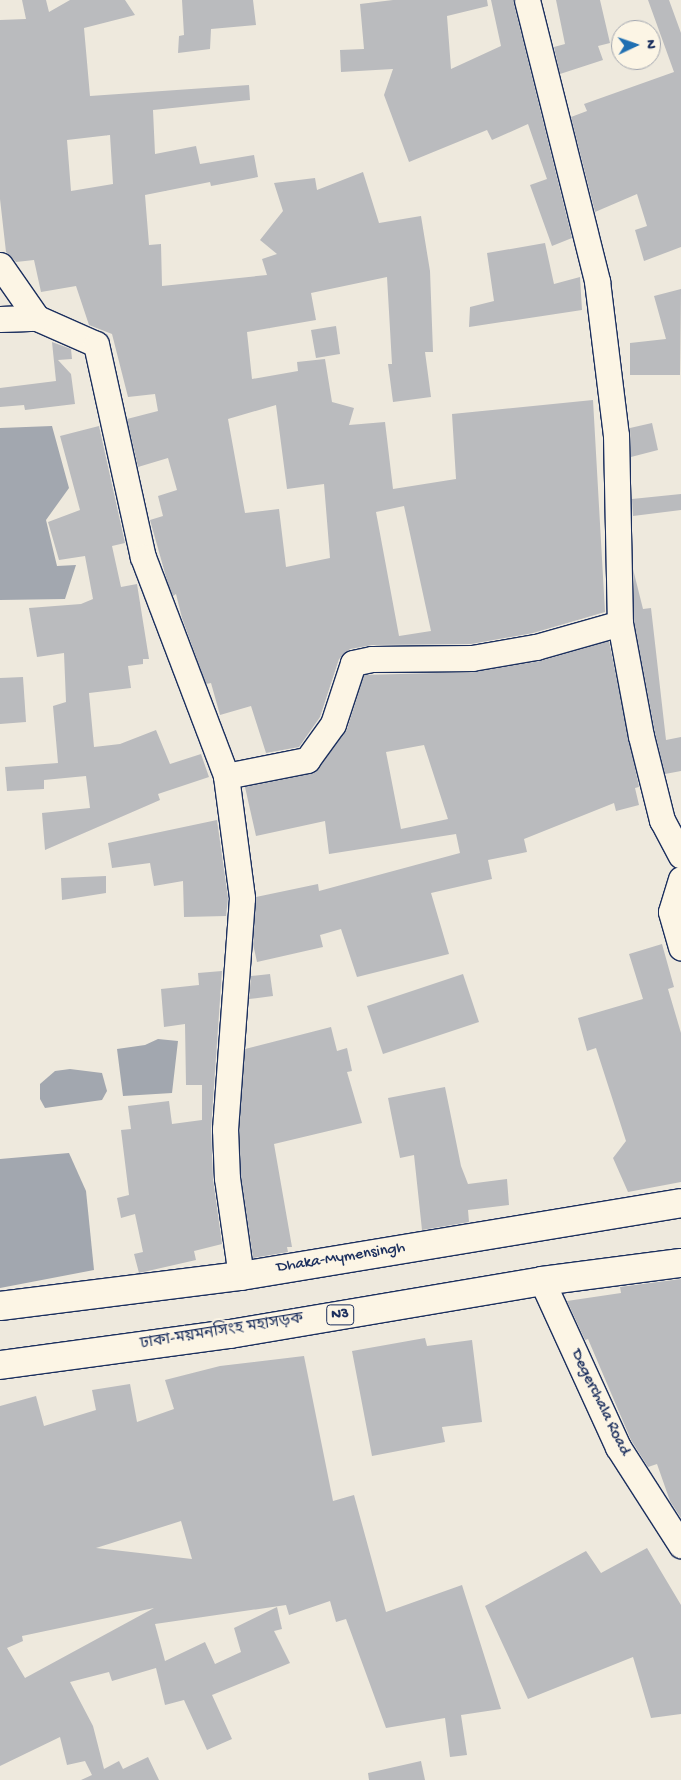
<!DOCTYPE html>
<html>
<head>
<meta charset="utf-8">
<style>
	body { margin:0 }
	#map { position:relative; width:681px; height:1780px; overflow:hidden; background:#eee9dd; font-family:"Gochi Hand","Noto Sans Bengali",sans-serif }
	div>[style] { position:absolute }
	.water>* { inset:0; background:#a2a7af }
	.building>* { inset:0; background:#babbbe }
	.roads { filter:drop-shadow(1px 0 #1b2f5e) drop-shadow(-1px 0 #1b2f5e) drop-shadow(0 1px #1b2f5e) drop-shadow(0 -1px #1b2f5e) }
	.minor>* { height:25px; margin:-12.5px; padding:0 12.5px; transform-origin:12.5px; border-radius:12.5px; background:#fcf5e5 }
	.highway>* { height:28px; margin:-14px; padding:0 14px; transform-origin:14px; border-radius:14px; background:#fcf5e5 }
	span { translate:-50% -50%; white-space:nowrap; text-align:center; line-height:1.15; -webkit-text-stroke:4px #fcf5e5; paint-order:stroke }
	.shield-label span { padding:1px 4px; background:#fcf5e5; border:1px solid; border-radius:4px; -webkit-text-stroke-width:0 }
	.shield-label { font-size:15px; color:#1b2f5e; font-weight:700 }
	.street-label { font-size:16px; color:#1b2f5e }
	.north { position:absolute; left:611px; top:20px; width:50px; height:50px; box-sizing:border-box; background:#fcf5e5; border:1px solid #a2a6af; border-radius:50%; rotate:87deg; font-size:14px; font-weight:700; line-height:20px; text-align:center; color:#1b2f5e }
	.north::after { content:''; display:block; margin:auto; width:18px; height:22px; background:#1f6fb2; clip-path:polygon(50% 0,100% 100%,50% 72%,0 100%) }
</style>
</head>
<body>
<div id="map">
	<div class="water">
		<div style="clip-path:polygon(52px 426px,69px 488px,46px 520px,57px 566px,76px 565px,65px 599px,0 600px,0 428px)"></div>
		<div style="clip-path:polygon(158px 1039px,178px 1041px,172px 1093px,123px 1096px,117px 1049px,145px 1045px)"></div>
		<div style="clip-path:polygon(70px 1069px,102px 1073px,107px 1091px,102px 1100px,45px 1108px,40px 1099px,40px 1084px,55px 1071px)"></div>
		<div style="clip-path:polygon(69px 1153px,86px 1191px,94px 1270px,0 1288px,0 1159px)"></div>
	</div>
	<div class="building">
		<div style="clip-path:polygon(evenodd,22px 0,46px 0,49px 12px,70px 0,125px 0,135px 15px,84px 28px,90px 96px,249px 85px,250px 100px,153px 110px,155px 154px,196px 146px,200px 164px,254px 155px,258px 177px,211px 186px,210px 182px,145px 195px,149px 245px,161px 244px,162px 286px,267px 275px,262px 259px,277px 254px,260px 240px,283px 211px,274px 183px,315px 178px,317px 190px,363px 172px,379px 223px,421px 216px,430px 271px,433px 352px,425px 352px,431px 397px,393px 402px,388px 364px,392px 364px,387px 277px,311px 293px,316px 320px,247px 332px,252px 379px,298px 371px,297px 362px,325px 359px,332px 402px,354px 408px,349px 425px,385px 422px,393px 489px,456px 479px,452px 414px,593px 400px,605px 612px,533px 633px,471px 644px,372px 645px,350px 649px,339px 659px,320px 717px,299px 747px,266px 753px,251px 706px,220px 715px,211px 683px,206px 684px,182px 618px,176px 594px,173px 596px,168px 584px,150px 520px,163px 516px,158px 496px,177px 490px,168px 458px,138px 467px,127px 419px,158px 411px,155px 394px,128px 397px,112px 334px,89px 325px,76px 286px,41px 292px,34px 260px,16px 262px,6px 252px,0 199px,0 20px,26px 19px,22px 0,110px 135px,113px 184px,71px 191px,67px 140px,110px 135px,22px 0,276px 405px,287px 489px,324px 484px,330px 558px,286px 567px,279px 509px,245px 513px,228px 419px,276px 405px,22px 0,404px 506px,431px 631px,399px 636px,376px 512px,404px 506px)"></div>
		<div style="clip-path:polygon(182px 0,253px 0,256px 25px,211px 29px,210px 49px,178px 53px,179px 36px,184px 35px)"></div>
		<div style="clip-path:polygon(393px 0,487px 0,488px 6px,447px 16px,451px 69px,501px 46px,491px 0,513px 0,572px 238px,552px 246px,530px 185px,547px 179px,528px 124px,492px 140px,487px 130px,409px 162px,384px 95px,393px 69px,341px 72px,340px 50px,364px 49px,360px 4px)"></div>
		<div style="clip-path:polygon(556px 0,600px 0,610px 43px,598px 46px,603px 60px,560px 74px,554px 47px,565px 44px)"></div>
		<div style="clip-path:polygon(648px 0,669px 0,681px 33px,681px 247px,644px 261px,635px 230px,647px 226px,637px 194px,595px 212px,571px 117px,587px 111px,584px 104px,674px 72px)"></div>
		<div style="clip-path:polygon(545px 243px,554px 284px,580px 277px,582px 310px,469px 327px,470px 307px,494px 301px,487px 253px)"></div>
		<div style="clip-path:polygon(681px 289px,680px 375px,630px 375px,630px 343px,666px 339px,654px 296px)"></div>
		<div style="clip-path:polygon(336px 326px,340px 354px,316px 358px,311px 330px)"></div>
		<div style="clip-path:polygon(52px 342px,71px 349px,72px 359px,58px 360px,71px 374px,75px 404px,25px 410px,24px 405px,0 407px,0 388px,56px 381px)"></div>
		<div style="clip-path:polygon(652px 423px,658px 450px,631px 457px,630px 428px)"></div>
		<div style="clip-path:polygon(99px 426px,125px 543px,112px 546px,121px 587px,137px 584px,149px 659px,143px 659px,143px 664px,128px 666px,131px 688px,89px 693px,94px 747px,120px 744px,156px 730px,170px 764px,201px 754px,209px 777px,158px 794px,160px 800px,45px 850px,42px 813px,90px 808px,86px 776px,44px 780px,44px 789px,7px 791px,5px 767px,58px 763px,53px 706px,66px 702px,64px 653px,37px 657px,29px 608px,81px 604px,93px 599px,85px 556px,59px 560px,48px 522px,80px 510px,60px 436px)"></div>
		<div style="clip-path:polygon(681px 494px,681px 510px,633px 516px,632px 499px)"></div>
		<div style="clip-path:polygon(633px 569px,643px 609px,651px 608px,666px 740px,681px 737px,681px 771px,665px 774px,655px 733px,634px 622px)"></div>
		<div style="clip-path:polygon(evenodd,609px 641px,639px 787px,635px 788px,639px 805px,616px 811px,614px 803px,524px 839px,527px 852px,488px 860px,492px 879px,431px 893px,449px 954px,357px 977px,341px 929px,320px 935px,323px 947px,257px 962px,253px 944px,256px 897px,318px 884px,319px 891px,460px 853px,456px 834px,329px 854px,325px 821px,256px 836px,245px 787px,310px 774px,318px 769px,347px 729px,364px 675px,474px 672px,540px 661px,609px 641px,424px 745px,448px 819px,401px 829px,386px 752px,424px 745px)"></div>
		<div style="clip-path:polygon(23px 677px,26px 722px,0 724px,0 678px)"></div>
		<div style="clip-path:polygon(217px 820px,228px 898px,226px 916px,184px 917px,183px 881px,154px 886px,150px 863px,112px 868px,108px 843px)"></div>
		<div style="clip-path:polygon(106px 876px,106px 893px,62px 900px,61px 878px)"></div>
		<div style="clip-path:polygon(662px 944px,674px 987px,668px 989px,681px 1033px,681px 1182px,628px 1192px,613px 1158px,626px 1141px,596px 1048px,587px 1051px,578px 1018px,643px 999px,629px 954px)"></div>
		<div style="clip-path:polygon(222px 971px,211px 1129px,213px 1179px,222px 1244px,194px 1251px,196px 1260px,139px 1273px,134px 1254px,143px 1252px,135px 1214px,121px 1218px,117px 1198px,129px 1195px,121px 1130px,131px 1129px,128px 1106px,169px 1101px,172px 1124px,202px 1120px,202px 1085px,186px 1085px,185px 1024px,164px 1027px,161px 989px,199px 985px,198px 973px)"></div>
		<div style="clip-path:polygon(270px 974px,273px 996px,249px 999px,251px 976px)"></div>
		<div style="clip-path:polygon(463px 974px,479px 1022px,383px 1054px,367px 1006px)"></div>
		<div style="clip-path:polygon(331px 1027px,337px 1051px,347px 1048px,352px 1071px,347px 1072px,362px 1123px,274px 1144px,292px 1247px,287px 1247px,288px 1252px,253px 1258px,241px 1177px,239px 1129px,245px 1049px)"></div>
		<div style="clip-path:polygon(445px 1087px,461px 1166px,468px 1184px,507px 1179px,509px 1205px,468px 1210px,469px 1222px,422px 1230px,414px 1155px,400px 1158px,388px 1098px)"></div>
		<div style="clip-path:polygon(681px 1279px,681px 1518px,670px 1501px,657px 1464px,648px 1467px,631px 1440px,588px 1339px,585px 1340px,567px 1301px,621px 1293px,620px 1287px)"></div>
		<div style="clip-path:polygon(425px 1338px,427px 1346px,472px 1340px,482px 1422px,442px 1427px,445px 1442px,372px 1456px,352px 1351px)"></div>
		<div style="clip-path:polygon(evenodd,304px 1356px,333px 1501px,354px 1495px,386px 1612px,462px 1585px,501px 1709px,461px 1715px,467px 1755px,450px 1757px,445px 1718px,386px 1728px,346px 1619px,336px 1622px,330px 1601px,289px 1615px,286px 1605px,155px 1624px,165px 1661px,205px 1642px,215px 1664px,241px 1652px,234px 1628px,277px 1607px,282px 1629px,274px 1631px,290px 1663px,212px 1695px,232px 1739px,207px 1750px,184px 1700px,165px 1705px,156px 1668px,112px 1681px,109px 1672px,70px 1682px,93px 1726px,104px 1769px,119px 1761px,123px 1769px,148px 1757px,159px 1780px,81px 1780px,92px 1775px,85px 1761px,67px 1765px,60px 1737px,0 1766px,0 1406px,36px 1396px,44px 1426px,96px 1410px,92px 1390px,130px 1384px,137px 1422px,174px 1409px,165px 1380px,220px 1366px,304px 1356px,181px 1521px,192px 1559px,96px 1548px,181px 1521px,304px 1356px,154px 1608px,25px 1678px,7px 1648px,23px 1641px,22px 1636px,154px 1608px)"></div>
		<div style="clip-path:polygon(647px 1548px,681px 1605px,681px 1714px,651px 1718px,633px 1657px,528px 1699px,485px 1606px,586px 1551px,601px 1573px)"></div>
		<div style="clip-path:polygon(421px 1761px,425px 1780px,369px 1780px,368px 1773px)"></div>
	</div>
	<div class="roads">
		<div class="minor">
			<div style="left:527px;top:0;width:290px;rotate:76deg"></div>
			<div style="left:597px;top:281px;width:155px;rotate:83deg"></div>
			<div style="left:616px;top:435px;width:188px;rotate:88.8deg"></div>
			<div style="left:620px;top:623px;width:115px;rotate:79.5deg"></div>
			<div style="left:641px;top:736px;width:87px;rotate:76deg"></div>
			<div style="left:662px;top:820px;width:40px;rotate:62deg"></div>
			<div style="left:0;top:265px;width:65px;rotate:55.1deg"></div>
			<div style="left:37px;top:318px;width:64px;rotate:23.8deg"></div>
			<div style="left:96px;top:344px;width:218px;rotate:77.6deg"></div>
			<div style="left:143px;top:557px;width:234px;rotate:69.2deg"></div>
			<div style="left:226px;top:776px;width:123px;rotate:82.5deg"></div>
			<div style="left:242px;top:898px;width:232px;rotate:94.2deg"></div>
			<div style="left:225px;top:1129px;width:49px;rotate:87.7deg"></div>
			<div style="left:227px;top:1178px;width:99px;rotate:81.9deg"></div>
			<div style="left:0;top:319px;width:37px;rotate:-2deg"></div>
			<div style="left:226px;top:776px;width:83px;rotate:-11.2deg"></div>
			<div style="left:307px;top:760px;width:44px;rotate:-54.2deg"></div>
			<div style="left:333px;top:724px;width:64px;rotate:-71.8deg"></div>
			<div style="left:353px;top:663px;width:19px;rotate:-12deg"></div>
			<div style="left:372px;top:659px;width:100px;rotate:-0.6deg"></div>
			<div style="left:472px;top:658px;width:65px;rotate:-9.8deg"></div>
			<div style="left:536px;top:647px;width:87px;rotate:-15.9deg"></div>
			<div style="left:681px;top:879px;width:34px;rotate:107deg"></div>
			<div style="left:671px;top:912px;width:37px;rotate:74deg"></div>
			<div style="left:542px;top:1281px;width:183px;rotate:65.4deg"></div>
			<div style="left:618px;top:1447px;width:117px;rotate:57.3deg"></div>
		</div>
		<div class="highway">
			<div style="left:0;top:1306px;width:243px;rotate:-7.1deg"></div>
			<div style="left:241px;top:1276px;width:446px;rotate:-9.4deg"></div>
			<div style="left:0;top:1365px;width:232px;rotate:-7.7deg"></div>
			<div style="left:230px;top:1334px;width:316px;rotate:-9.6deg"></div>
			<div style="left:542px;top:1281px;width:140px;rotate:-7.4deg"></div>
		</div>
	</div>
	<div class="shield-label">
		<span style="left:340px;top:1315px">N3</span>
	</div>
	<div class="street-label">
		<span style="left:341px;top:1259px;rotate:-9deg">Dhaka-Mymensingh</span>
		<span style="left:222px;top:1333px;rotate:-9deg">ঢাকা-ময়মনসিংহ মহাসড়ক</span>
		<span style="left:599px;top:1403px;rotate:64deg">Degerchala Road</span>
	</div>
	<div class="north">N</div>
</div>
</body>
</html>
